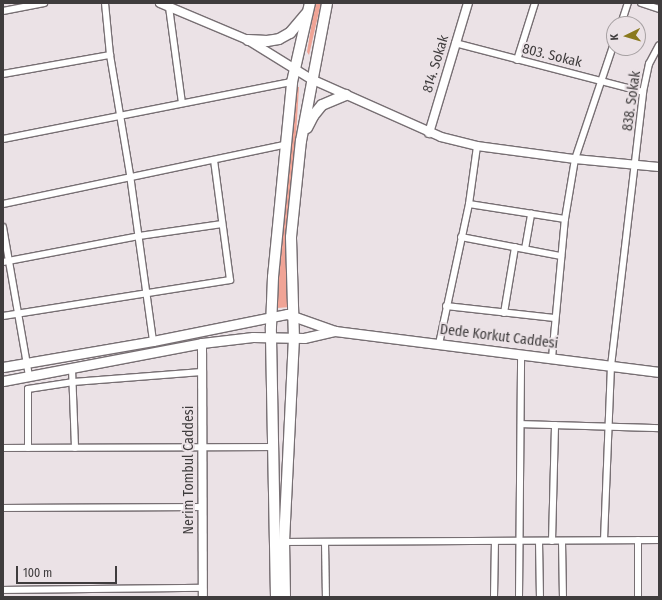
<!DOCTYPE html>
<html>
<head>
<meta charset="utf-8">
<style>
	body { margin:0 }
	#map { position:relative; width:662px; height:600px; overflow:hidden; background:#ebe2e6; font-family:"Fira Sans Condensed",sans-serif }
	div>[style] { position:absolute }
	.green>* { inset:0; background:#f0a496 }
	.roads { filter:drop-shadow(1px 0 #776f73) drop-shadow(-1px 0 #776f73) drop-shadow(0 1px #776f73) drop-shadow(0 -1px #776f73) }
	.minor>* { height:6px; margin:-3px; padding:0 3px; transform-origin:3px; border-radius:3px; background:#fff }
	.tertiary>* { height:8px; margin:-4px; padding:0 4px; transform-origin:4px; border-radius:4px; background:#fff }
	.secondary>* { height:9px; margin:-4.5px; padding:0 4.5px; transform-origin:4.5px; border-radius:4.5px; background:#fff }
	.primary>* { height:10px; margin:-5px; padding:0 5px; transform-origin:5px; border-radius:5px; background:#fff }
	span { translate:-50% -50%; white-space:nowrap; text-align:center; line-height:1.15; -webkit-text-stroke:4px #ebe2e6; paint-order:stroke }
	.street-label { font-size:14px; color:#3f3c3d }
	.frame { position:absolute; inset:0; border:4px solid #3f3c3d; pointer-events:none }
	.north { position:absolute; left:606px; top:16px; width:40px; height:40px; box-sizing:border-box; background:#ebe2e6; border:1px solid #a6a0a2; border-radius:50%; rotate:265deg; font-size:11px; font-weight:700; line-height:16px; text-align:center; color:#3f3c3d }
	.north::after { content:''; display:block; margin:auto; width:14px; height:18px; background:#8a791e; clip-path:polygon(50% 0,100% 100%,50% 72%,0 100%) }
	.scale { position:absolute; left:16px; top:566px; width:101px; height:18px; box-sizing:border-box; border:2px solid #3f3c3d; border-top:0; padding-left:5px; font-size:12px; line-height:14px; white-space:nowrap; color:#3f3c3d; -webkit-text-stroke:3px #ebe2e6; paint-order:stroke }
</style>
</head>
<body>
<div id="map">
	<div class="green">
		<div style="clip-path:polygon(315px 3px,321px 3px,309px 55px,307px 52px)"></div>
		<div style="clip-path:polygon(297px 87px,299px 87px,296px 135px,286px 245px,290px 307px,277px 308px,280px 245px)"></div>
	</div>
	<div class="roads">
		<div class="minor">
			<div style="left:105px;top:3px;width:52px;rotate:84.5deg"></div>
			<div style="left:110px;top:55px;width:122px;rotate:80.5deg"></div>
			<div style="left:130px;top:175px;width:168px;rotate:82.1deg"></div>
			<div style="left:641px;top:3px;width:19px;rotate:18deg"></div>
			<div style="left:169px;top:7px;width:97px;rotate:82.3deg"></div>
			<div style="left:3px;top:11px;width:42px;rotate:-11deg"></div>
			<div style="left:621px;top:24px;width:22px;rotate:-72deg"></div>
			<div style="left:455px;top:43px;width:194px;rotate:14.6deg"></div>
			<div style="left:517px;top:60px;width:60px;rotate:-72.5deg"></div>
			<div style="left:3px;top:74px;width:109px;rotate:-10.1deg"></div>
			<div style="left:3px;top:139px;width:295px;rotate:-11.2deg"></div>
			<div style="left:3px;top:204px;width:287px;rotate:-11.9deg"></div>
			<div style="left:469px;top:204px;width:97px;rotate:8.9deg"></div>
			<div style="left:3px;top:227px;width:151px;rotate:80.1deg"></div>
			<div style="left:461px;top:237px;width:102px;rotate:10.8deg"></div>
			<div style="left:525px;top:249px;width:36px;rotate:-80deg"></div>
			<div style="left:3px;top:262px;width:138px;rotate:-10.8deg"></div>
			<div style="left:139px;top:236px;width:84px;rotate:-8.2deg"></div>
			<div style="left:446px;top:306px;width:109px;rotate:6.3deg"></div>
			<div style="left:504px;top:313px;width:67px;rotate:-80.5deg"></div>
			<div style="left:3px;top:316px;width:230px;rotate:-9deg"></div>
			<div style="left:230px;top:280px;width:121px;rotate:-97.6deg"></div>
			<div style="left:439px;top:344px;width:143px;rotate:-77.9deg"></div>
			<div style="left:469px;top:204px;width:59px;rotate:-82.1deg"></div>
			<div style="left:552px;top:358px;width:140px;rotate:-84.7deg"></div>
			<div style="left:565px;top:219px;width:61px;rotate:-80.5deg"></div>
			<div style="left:575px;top:159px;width:122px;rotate:-71.4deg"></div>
			<div style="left:72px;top:369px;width:79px;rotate:87.8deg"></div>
			<div style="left:521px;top:424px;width:138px;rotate:1.7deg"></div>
			<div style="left:3px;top:448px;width:272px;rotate:-0.2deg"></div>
			<div style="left:28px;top:448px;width:59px;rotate:-90deg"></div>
			<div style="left:28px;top:389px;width:46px;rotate:-8.8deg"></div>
			<div style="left:73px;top:382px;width:129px;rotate:-4.4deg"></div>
			<div style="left:3px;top:508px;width:199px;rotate:-0.3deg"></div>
			<div style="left:604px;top:540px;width:174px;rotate:-87.7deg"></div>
			<div style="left:611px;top:366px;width:276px;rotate:-83.3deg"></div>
			<div style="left:643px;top:92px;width:29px;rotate:-78deg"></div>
			<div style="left:649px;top:64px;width:21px;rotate:-62deg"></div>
			<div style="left:539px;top:541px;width:56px;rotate:89deg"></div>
			<div style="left:552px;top:541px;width:116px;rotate:-88.5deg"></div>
			<div style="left:562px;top:541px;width:56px;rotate:89deg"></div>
			<div style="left:284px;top:542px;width:375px;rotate:-0.3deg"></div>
			<div style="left:325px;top:542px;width:55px;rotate:89deg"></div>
			<div style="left:3px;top:590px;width:200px;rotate:-0.6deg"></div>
			<div style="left:494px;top:597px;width:56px;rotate:-89deg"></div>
			<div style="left:519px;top:597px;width:243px;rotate:-89.5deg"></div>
			<div style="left:638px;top:597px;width:57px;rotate:-90deg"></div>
		</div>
		<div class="tertiary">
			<div style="left:160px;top:3px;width:95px;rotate:22.8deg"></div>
			<div style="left:248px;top:40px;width:74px;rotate:31.8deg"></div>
			<div style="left:311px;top:79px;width:142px;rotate:24deg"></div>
			<div style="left:441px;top:137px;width:37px;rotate:14deg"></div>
			<div style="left:477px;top:146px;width:99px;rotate:7.6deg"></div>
			<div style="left:575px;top:159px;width:84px;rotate:5.4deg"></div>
			<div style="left:429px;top:133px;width:136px;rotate:-73.3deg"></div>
			<div style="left:202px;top:343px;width:254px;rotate:89.8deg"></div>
		</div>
		<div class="secondary">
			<div style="left:3px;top:367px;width:152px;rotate:-9.8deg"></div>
			<div style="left:153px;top:341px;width:137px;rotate:-11.4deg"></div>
			<div style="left:287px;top:314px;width:51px;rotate:19.5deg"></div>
			<div style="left:335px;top:331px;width:327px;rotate:7.2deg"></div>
			<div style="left:3px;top:381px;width:203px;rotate:-10.8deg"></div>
			<div style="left:202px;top:343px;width:51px;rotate:-6.7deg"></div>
			<div style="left:253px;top:337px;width:51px;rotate:1.1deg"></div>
			<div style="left:304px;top:338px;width:32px;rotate:-13deg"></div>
		</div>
		<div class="primary">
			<div style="left:248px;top:40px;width:19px;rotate:3deg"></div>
			<div style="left:267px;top:41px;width:12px;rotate:-9deg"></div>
			<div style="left:279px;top:39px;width:13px;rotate:-29deg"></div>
			<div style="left:290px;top:33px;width:25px;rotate:-50deg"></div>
			<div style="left:307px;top:128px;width:13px;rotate:-63deg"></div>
			<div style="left:313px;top:116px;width:14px;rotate:-51deg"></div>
			<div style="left:322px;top:105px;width:26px;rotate:-23deg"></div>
			<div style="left:276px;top:597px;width:270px;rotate:-91.1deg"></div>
			<div style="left:271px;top:327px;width:50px;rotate:-87.7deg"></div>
			<div style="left:273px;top:277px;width:196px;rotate:-84.4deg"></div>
			<div style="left:292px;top:82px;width:81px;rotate:-77.2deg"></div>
			<div style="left:285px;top:597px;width:55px;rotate:-91deg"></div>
			<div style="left:284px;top:542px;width:203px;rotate:-87.2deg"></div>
			<div style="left:294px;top:339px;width:102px;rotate:-91.7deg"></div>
			<div style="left:291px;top:237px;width:97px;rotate:-84.1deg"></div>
			<div style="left:301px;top:141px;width:140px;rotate:-79.3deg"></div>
		</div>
	</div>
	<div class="street-label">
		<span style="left:552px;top:56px;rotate:14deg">803. Sokak</span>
		<span style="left:436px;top:64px;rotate:-73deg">814. Sokak</span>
		<span style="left:632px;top:101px;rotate:-82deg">838. Sokak</span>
		<span style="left:499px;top:337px;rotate:7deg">Dede Korkut Caddesi</span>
		<span style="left:189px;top:470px;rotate:-90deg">Nerim Tombul Caddesi</span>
	</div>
	<div class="frame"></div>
	<div class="north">K</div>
	<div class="scale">100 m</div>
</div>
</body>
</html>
